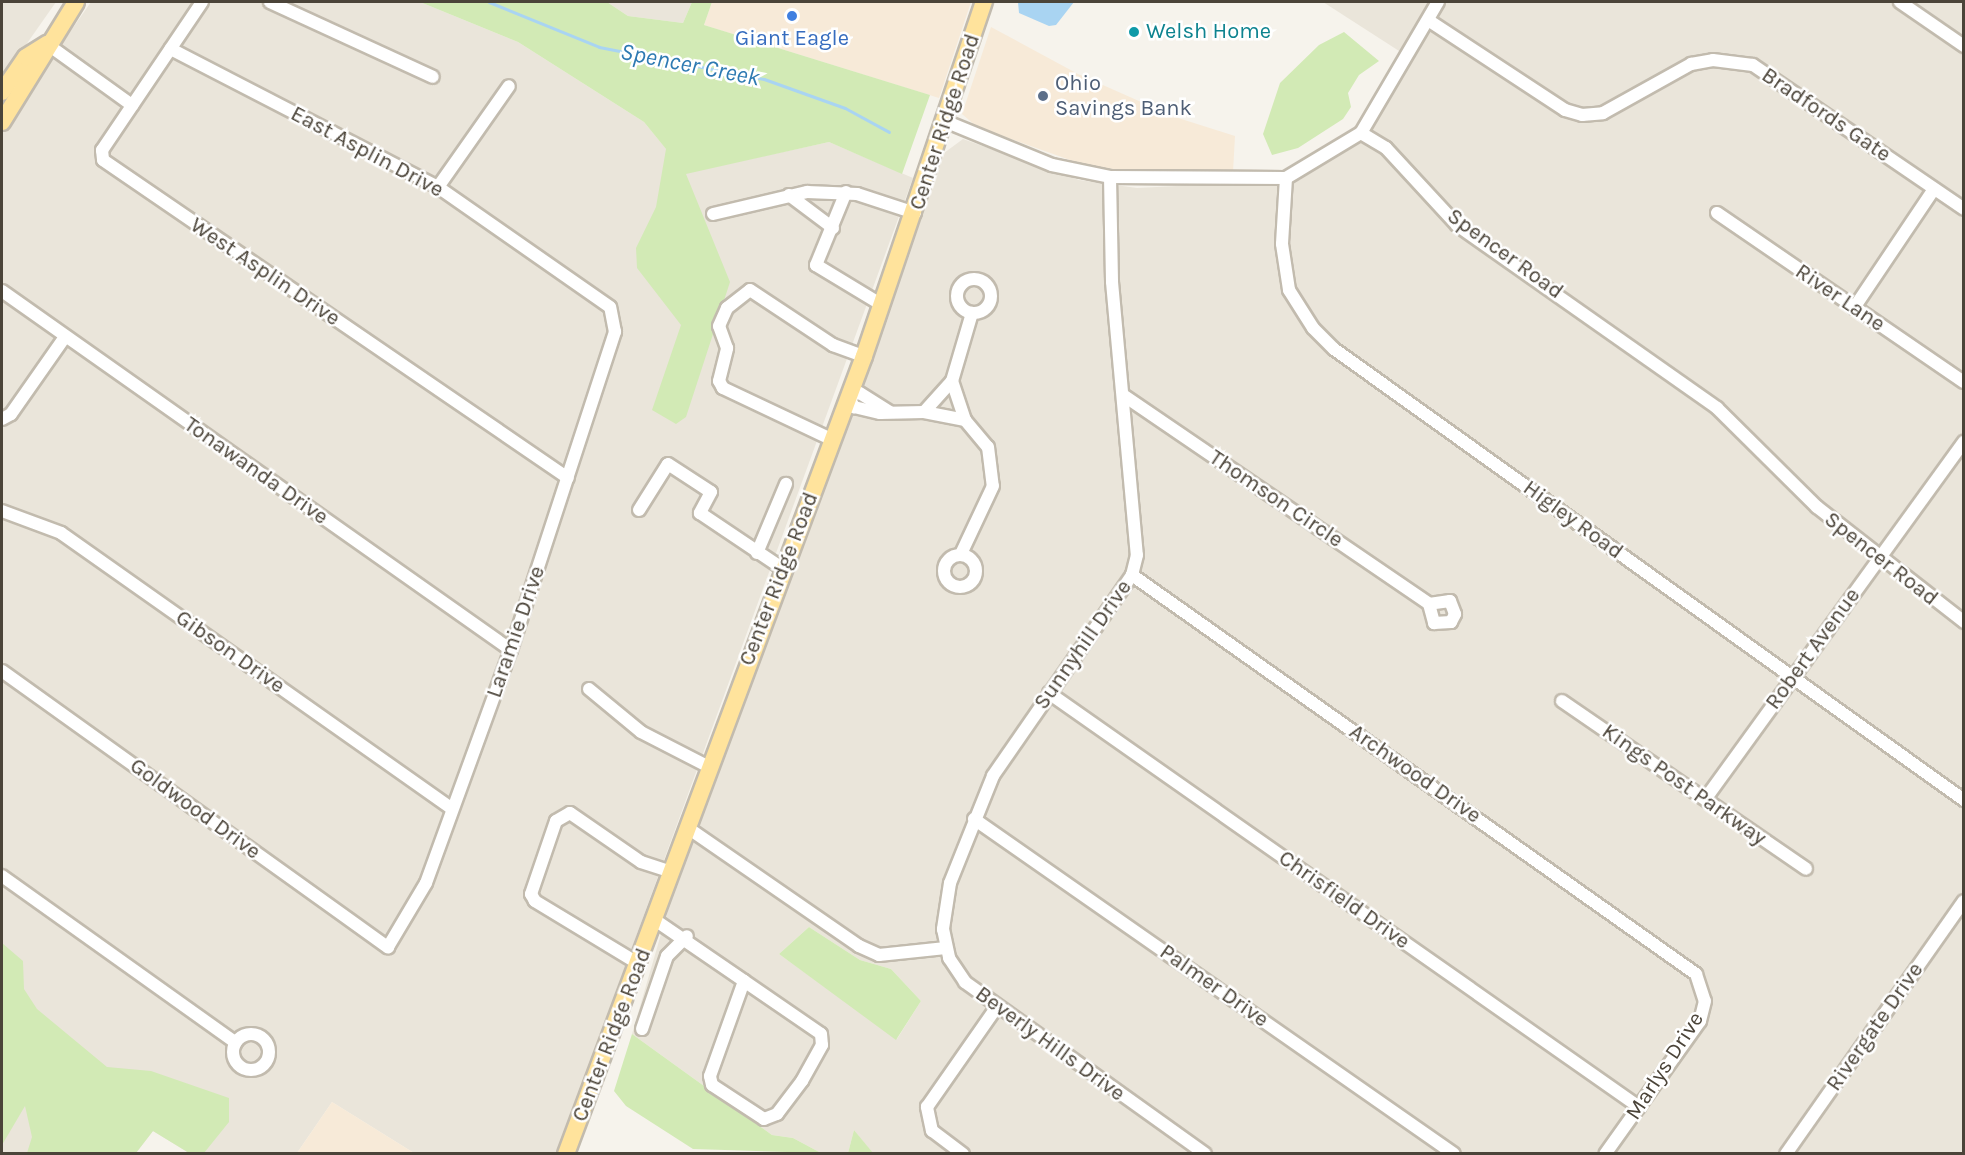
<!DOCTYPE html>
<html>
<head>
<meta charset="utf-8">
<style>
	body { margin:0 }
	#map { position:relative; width:1965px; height:1155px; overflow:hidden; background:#f6f3ec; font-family:Karla,sans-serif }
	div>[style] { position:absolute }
	.residential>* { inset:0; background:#eae5da }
	.commercial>* { inset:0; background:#f7ead8 }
	.green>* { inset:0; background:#d2eab5 }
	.water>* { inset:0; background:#a9d4f2 }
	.stream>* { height:3px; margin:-1.5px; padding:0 1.5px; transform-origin:1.5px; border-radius:1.5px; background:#a9d4f2 }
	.roads { filter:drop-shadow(2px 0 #c2bbae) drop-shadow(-2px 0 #c2bbae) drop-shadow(0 2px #c2bbae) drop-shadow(0 -2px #c2bbae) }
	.minor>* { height:12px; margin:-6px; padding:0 6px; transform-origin:6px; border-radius:6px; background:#fff }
	.minor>.ring { margin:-6px; padding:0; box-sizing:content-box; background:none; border:12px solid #fff; border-radius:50% }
	.major>* { height:16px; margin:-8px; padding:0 8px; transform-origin:8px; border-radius:8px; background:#ffe39c }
	.dots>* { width:16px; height:16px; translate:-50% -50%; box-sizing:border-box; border:3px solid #fff; border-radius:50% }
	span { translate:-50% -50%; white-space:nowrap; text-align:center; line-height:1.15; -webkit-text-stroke:5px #fff; paint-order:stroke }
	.culture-label { font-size:22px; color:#0d838f }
	.left { translate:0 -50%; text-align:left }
	.shop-label { font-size:22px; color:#366cbe }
	.service-label { font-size:22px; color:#4e5e75 }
	.street-label { font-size:22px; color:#4b4439 }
	.water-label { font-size:24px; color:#2e7ab2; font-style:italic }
	.frame { position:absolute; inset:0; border:3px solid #4b4439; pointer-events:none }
</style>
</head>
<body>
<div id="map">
	<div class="residential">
		<div style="clip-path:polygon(2px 2px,56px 2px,2px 79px)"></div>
		<div style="clip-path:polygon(91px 2px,420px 2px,518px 42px,644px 122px,686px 173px,829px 142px,913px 178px,557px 1153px,414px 1153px,332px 1102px,297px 1153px,189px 1153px,153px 1131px,136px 1153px,2px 1153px,2px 129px)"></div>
		<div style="clip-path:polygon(607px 2px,692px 2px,683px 23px,628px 16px)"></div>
		<div style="clip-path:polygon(evenodd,1323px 2px,1963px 2px,1963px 1153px,873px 1154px,854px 1130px,848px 1153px,821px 1153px,793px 1138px,772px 1135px,632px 1034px,679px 872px,944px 153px,963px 139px,1079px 180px,1137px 188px,1300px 180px,1371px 127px,1410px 58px,1323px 2px,809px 927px,860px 960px,891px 969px,921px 1001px,897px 1039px,779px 954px,809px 927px)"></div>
	</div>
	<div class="commercial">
		<div style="clip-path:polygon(712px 2px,971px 2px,939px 98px,704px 25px)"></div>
		<div style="clip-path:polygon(991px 27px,1078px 74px,1175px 117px,1235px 136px,1233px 172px,1157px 175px,1084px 165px,977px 127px,962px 114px)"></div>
		<div style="clip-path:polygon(332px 1102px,414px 1153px,297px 1153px)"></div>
	</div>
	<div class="green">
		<div style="clip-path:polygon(420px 2px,607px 2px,628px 16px,683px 23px,692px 2px,712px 2px,704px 25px,930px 95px,902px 174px,829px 142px,686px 174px,730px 282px,686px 417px,676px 424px,652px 410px,681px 325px,637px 268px,636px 248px,656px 207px,666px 149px,644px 122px,518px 42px)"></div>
		<div style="clip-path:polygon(1344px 32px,1379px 61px,1359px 75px,1348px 93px,1351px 107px,1343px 119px,1298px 148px,1272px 155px,1263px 134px,1280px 83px,1319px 45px)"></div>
		<div style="clip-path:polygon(809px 927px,860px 960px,891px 969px,921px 1001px,896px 1040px,779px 954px)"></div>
		<div style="clip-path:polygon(2px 943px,23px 961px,24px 989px,37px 1009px,107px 1067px,151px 1071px,229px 1098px,229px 1122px,204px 1153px,189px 1153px,153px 1131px,136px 1153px,27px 1153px,32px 1137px,25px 1106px,2px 1145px)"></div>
		<div style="clip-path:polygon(632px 1034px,772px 1135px,793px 1138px,821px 1153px,693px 1149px,626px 1106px,614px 1091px)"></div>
		<div style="clip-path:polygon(854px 1130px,873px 1153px,848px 1153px)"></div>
	</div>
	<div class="water">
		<div style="clip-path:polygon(1018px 2px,1074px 2px,1056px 25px,1049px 26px,1019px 13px)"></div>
	</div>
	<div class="stream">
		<div style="left:489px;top:2px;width:119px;rotate:22.2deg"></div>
		<div style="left:599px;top:47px;width:168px;rotate:11deg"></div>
		<div style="left:764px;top:79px;width:86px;rotate:19.7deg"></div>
		<div style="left:845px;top:108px;width:50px;rotate:28.6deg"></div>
	</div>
	<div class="roads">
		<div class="minor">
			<div style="left:202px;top:2px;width:179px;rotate:124deg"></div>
			<div style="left:102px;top:150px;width:10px;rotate:84deg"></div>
			<div style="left:103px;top:160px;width:563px;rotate:34.37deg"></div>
			<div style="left:270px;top:2px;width:179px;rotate:24.7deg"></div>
			<div style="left:1900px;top:2px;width:78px;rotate:34.5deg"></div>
			<div style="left:1428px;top:20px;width:164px;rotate:33.3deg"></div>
			<div style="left:1565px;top:110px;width:18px;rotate:16deg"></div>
			<div style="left:1582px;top:115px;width:21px;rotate:-5deg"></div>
			<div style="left:1603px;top:113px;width:101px;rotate:-29.1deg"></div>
			<div style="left:1691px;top:64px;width:22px;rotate:-10deg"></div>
			<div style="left:1713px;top:60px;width:40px;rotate:7.1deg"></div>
			<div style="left:1753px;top:65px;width:255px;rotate:34.3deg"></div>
			<div style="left:47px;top:44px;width:105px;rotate:35.7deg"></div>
			<div style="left:947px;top:122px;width:113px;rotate:22.3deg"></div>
			<div style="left:1052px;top:165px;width:59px;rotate:11.7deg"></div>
			<div style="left:1110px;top:177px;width:176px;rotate:0.3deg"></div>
			<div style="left:1286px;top:178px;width:87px;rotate:-31deg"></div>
			<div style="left:1361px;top:133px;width:152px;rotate:-59.6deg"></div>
			<div style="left:1361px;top:133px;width:29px;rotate:31deg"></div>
			<div style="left:1386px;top:148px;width:105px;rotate:47.3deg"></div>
			<div style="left:1457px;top:225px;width:318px;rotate:35.1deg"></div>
			<div style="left:1717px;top:408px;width:141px;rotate:44.7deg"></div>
			<div style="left:1817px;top:507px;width:187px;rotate:38deg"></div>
			<div style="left:1110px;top:177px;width:105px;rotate:88.9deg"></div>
			<div style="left:1112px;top:282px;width:274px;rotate:84.8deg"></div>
			<div style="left:1137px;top:555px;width:21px;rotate:104deg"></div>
			<div style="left:1132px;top:575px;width:244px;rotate:124.7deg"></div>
			<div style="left:993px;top:776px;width:115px;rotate:111.9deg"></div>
			<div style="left:950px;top:883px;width:47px;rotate:98.7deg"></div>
			<div style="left:943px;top:929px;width:30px;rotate:78deg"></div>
			<div style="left:949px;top:958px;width:29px;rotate:56deg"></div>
			<div style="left:965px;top:982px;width:295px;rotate:35.6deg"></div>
			<div style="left:1286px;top:178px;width:66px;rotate:93.5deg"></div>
			<div style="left:1282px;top:244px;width:47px;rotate:81.3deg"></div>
			<div style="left:1289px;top:290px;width:45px;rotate:57.7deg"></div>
			<div style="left:1313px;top:328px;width:30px;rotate:45deg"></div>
			<div style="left:1334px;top:349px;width:775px;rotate:35.6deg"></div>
			<div style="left:438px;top:187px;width:123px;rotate:-54.9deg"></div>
			<div style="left:846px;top:192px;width:79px;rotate:112.3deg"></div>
			<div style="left:816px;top:265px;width:77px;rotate:31.2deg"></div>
			<div style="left:789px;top:195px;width:55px;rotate:36.9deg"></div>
			<div style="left:1717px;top:213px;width:299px;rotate:34.4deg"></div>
			<div style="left:713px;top:214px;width:97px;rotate:-13.2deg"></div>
			<div style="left:807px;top:192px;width:50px;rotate:2.3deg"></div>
			<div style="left:857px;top:194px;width:61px;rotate:18.1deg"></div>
			<div class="ring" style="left:957px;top:279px;width:22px;height:22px"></div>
			<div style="left:2px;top:291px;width:623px;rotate:35.2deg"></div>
			<div style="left:1854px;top:308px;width:143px;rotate:-56.1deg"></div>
			<div style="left:952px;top:381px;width:41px;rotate:71.6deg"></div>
			<div style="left:1123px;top:395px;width:371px;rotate:34.3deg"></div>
			<div style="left:1429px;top:604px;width:20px;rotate:75deg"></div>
			<div style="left:1434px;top:623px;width:17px;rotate:-3deg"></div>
			<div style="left:1451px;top:622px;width:9px;rotate:-63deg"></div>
			<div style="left:1455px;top:614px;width:14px;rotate:-111deg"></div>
			<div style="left:1450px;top:601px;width:21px;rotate:172deg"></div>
			<div style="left:890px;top:412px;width:36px;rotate:-148deg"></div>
			<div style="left:859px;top:393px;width:11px;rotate:165deg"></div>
			<div style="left:848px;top:396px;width:13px;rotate:61deg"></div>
			<div style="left:854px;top:407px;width:27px;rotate:13deg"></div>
			<div style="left:880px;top:413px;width:44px;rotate:-1.3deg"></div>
			<div style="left:924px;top:412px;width:42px;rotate:-47.9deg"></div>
			<div style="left:952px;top:381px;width:71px;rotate:-73.6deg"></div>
			<div style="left:924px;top:412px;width:42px;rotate:11deg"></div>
			<div style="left:965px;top:420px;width:35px;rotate:50deg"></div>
			<div style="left:988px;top:447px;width:39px;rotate:83deg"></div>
			<div style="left:993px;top:486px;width:73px;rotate:115.2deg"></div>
			<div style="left:2px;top:419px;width:10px;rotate:-29deg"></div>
			<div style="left:11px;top:414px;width:94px;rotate:-55deg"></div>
			<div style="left:833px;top:440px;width:122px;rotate:-154.7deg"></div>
			<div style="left:723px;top:388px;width:8px;rotate:-120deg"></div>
			<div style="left:719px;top:381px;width:34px;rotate:-76deg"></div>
			<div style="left:727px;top:348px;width:23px;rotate:-110deg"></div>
			<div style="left:719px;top:326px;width:20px;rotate:-66deg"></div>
			<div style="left:727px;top:308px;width:29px;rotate:-38deg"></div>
			<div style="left:750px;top:290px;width:100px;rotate:33.5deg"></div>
			<div style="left:833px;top:345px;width:33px;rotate:20deg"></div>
			<div style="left:639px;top:510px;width:54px;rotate:-57.8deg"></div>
			<div style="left:668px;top:464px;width:51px;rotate:33.1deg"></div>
			<div style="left:711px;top:492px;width:24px;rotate:118deg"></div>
			<div style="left:700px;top:513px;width:99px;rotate:33.9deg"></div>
			<div style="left:2px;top:511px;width:63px;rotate:20.4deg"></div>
			<div style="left:61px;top:533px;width:477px;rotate:35.2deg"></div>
			<div style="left:757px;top:553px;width:75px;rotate:-67.2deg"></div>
			<div class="ring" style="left:944px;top:555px;width:20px;height:20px"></div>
			<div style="left:1132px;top:575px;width:691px;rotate:35.28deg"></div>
			<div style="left:1696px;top:974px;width:28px;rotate:72deg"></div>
			<div style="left:1705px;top:1001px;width:21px;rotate:104deg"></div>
			<div style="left:1700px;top:1021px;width:163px;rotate:125.5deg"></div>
			<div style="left:2px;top:671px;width:475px;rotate:35.6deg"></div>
			<div style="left:388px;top:947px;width:74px;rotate:-59.3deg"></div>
			<div style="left:426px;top:883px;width:248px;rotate:-70deg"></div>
			<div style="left:511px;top:650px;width:335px;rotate:-71.9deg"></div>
			<div style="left:615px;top:332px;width:25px;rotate:-101deg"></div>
			<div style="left:610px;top:307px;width:210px;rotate:-145.1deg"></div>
			<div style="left:438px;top:187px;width:301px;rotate:-152.7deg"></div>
			<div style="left:589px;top:689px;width:67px;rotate:39.6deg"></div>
			<div style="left:641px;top:732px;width:76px;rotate:27.2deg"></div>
			<div style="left:1049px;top:693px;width:721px;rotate:35.06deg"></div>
			<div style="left:1562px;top:701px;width:296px;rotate:34.5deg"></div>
			<div style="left:1706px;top:798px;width:440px;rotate:-54.1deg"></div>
			<div style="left:974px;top:819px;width:585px;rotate:34.91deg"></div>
			<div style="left:688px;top:828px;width:208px;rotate:34.6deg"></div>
			<div style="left:859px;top:946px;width:22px;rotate:24deg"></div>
			<div style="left:879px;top:955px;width:67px;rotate:-6deg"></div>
			<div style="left:2px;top:876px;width:287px;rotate:35.5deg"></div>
			<div style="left:655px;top:920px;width:108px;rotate:34.4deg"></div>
			<div style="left:639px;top:964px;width:122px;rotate:-148.8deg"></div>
			<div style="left:535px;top:901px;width:8px;rotate:-120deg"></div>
			<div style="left:531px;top:894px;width:77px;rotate:-71.1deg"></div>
			<div style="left:556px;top:821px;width:16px;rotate:-30deg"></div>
			<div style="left:570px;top:813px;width:86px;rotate:34.6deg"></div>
			<div style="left:641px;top:862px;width:32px;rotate:18deg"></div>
			<div style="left:744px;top:981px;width:93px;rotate:34.5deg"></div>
			<div style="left:821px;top:1034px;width:11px;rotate:85deg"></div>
			<div style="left:822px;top:1045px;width:41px;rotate:119.1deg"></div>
			<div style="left:802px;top:1081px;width:41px;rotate:127.1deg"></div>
			<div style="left:777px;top:1114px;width:14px;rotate:159deg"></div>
			<div style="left:764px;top:1119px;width:62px;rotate:-146.8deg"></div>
			<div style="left:712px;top:1085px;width:9px;rotate:-103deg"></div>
			<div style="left:710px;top:1076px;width:101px;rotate:-70.3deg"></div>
			<div style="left:642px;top:1029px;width:77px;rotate:-71.1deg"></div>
			<div style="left:667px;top:956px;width:28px;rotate:-45deg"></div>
			<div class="ring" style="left:233px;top:1034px;width:24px;height:24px"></div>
			<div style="left:963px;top:1154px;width:39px;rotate:-143deg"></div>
			<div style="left:932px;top:1131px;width:25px;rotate:-102deg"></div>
			<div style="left:927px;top:1107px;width:121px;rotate:-55.1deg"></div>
			<div style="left:1786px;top:1154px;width:309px;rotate:-54.9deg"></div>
		</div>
		<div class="major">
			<div style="left:2px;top:92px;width:42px;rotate:-55.6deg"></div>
			<div style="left:26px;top:57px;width:25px;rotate:-32deg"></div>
			<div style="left:2px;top:122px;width:141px;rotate:-58.3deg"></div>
			<div style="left:566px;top:1154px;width:852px;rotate:-69.52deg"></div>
			<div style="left:864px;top:356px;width:374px;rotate:-71.3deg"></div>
		</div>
	</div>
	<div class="dots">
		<div style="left:792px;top:16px;background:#3f7fe0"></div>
		<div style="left:1134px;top:32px;background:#0f9aa8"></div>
		<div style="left:1043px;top:96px;background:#5c6f8a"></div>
	</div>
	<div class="culture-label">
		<span class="left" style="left:1146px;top:32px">Welsh Home</span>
	</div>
	<div class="shop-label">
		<span style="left:792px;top:39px">Giant Eagle</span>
	</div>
	<div class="service-label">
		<span class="left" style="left:1055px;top:96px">Ohio<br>Savings Bank</span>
	</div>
	<div class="street-label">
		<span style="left:1826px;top:115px;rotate:34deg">Bradfords Gate</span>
		<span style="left:945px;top:122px;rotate:-72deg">Center Ridge Road</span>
		<span style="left:367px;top:152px;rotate:28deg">East Asplin Drive</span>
		<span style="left:1505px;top:254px;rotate:36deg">Spencer Road</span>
		<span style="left:265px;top:272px;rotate:34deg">West Asplin Drive</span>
		<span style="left:1840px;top:298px;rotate:34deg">River Lane</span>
		<span style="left:256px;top:471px;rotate:35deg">Tonawanda Drive</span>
		<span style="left:1276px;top:499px;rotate:34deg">Thomson Circle</span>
		<span style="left:1573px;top:520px;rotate:36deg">Higley Road</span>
		<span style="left:1881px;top:559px;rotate:38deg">Spencer Road</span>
		<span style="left:779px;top:579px;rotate:-69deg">Center Ridge Road</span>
		<span style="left:516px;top:632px;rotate:-71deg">Laramie Drive</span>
		<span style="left:1083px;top:645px;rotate:-55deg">Sunnyhill Drive</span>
		<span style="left:1813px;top:649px;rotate:-54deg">Robert Avenue</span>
		<span style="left:230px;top:652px;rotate:35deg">Gibson Drive</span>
		<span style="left:1415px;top:774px;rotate:35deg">Archwood Drive</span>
		<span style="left:1684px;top:785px;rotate:35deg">Kings Post Parkway</span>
		<span style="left:195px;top:809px;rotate:36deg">Goldwood Drive</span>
		<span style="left:1344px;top:900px;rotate:35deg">Chrisfield Drive</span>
		<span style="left:1214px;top:986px;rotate:35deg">Palmer Drive</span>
		<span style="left:1875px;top:1027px;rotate:-55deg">Rivergate Drive</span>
		<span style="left:612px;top:1035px;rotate:-69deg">Center Ridge Road</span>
		<span style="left:1050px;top:1044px;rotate:36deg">Beverly Hills Drive</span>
		<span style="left:1665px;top:1066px;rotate:-57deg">Marlys Drive</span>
	</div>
	<div class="water-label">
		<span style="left:690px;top:65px;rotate:11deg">Spencer Creek</span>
	</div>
	<div class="frame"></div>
</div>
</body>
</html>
